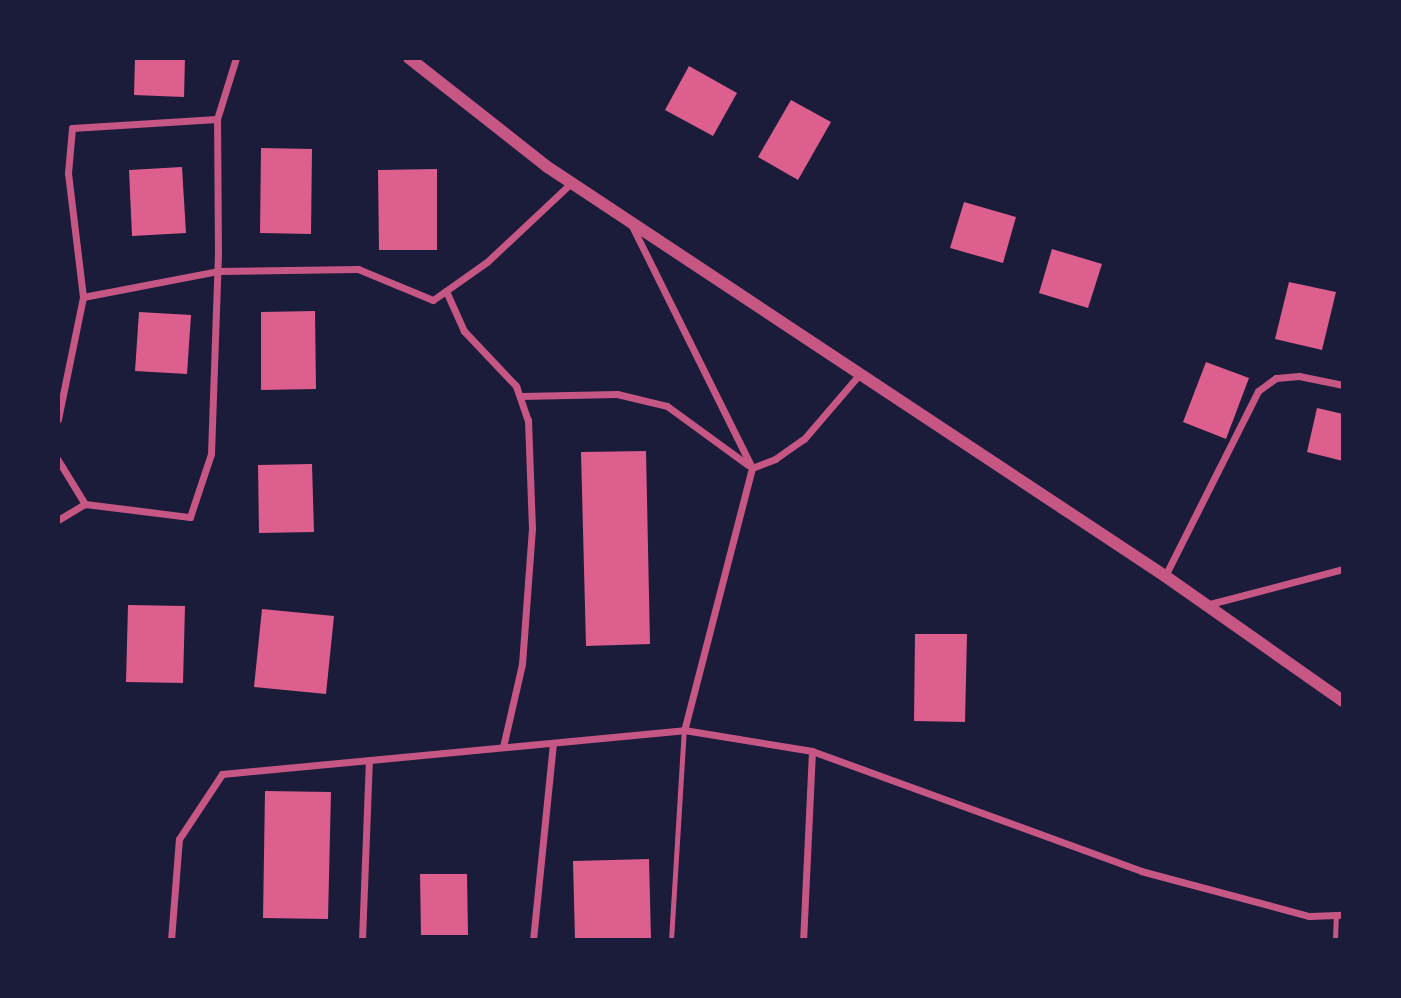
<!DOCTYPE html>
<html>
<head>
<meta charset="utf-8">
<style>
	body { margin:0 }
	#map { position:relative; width:1401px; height:998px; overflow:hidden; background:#1b1b3a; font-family:"PT Sans",sans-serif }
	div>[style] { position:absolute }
	.building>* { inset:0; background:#dd5f8e }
	.service>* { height:5px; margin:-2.5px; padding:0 2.5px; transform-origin:2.5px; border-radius:2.5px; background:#c65784 }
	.minor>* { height:7px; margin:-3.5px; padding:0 3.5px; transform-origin:3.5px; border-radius:3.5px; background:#c65784 }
	.tertiary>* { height:12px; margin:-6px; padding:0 6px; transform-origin:6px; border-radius:6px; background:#c65784 }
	span { translate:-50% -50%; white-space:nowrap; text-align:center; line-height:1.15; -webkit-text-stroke:7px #1b1b3a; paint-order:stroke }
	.frame { position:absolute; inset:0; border:60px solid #1b1b3a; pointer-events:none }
</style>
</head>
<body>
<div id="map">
	<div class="building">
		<div style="clip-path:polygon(135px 58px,185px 58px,184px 97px,134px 95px)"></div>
		<div style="clip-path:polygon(689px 66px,737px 93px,713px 136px,665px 110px)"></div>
		<div style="clip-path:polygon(791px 100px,831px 122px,798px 180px,758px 157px)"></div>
		<div style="clip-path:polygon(261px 148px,312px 149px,311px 234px,260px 233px)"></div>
		<div style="clip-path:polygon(182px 167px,186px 233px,132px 236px,129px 170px)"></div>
		<div style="clip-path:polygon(437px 169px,437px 250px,379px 250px,378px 170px)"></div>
		<div style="clip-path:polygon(964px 202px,1016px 217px,1003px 263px,950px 248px)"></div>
		<div style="clip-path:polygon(1052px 249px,1102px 264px,1088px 308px,1039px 293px)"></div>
		<div style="clip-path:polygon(1289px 282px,1336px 292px,1322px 350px,1275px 339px)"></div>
		<div style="clip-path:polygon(315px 311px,316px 389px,261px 390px,261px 312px)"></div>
		<div style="clip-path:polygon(139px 312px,191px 315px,187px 374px,135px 371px)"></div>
		<div style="clip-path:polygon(1206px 362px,1249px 378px,1226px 439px,1183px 422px)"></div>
		<div style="clip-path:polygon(1317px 408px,1343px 414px,1343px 461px,1307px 452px)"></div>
		<div style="clip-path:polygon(646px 451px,650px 644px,586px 646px,581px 452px)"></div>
		<div style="clip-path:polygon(312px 464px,314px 532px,259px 533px,258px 465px)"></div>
		<div style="clip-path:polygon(128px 605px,185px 606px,183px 683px,126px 682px)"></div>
		<div style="clip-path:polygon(262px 609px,334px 616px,326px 694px,254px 687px)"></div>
		<div style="clip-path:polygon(915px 634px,967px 634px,965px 722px,914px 721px)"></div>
		<div style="clip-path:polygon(265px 791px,331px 792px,328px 919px,263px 918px)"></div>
		<div style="clip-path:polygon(649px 859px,651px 940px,575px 940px,573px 861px)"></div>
		<div style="clip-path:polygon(420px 874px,467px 874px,468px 935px,421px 935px)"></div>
	</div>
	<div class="service">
		<div style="left:671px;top:940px;width:210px;rotate:-86.5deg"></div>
		<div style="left:1335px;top:940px;width:26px;rotate:-88deg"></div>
	</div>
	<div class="minor">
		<div style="left:631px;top:224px;width:272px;rotate:63.6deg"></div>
		<div style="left:446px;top:291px;width:44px;rotate:65.8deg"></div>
		<div style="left:464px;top:331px;width:76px;rotate:46.6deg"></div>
		<div style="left:516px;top:386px;width:36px;rotate:71deg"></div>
		<div style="left:528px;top:420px;width:108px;rotate:87.9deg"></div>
		<div style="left:532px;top:528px;width:136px;rotate:94.2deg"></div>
		<div style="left:522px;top:664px;width:85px;rotate:102.9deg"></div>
		<div style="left:83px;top:297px;width:137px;rotate:-10.9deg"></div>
		<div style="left:218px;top:271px;width:140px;rotate:-0.8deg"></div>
		<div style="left:358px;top:269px;width:81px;rotate:22.5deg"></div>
		<div style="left:433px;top:300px;width:67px;rotate:-35.3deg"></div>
		<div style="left:488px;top:261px;width:114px;rotate:-43.2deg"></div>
		<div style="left:521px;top:396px;width:96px;rotate:-1.2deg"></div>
		<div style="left:617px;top:394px;width:51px;rotate:13.5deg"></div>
		<div style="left:667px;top:406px;width:100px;rotate:36.1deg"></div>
		<div style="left:58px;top:419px;width:125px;rotate:-78.4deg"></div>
		<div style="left:83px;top:297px;width:125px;rotate:-96.9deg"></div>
		<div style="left:68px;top:173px;width:45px;rotate:-84.9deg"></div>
		<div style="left:72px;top:128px;width:145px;rotate:-3.6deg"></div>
		<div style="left:58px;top:460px;width:52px;rotate:58.5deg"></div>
		<div style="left:752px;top:468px;width:271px;rotate:104.5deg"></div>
		<div style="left:684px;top:730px;width:130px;rotate:9.3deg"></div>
		<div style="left:812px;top:751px;width:189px;rotate:92.7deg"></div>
		<div style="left:752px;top:468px;width:25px;rotate:-21deg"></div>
		<div style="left:775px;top:459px;width:35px;rotate:-35deg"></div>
		<div style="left:804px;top:439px;width:83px;rotate:-49.4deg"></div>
		<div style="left:58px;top:520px;width:31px;rotate:-31deg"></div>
		<div style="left:85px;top:504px;width:106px;rotate:7.1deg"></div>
		<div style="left:190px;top:517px;width:66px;rotate:-71.6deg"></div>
		<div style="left:211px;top:454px;width:198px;rotate:-88deg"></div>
		<div style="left:218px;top:256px;width:137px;rotate:-90.4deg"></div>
		<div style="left:217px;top:119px;width:64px;rotate:-72.7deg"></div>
		<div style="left:1165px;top:576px;width:207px;rotate:-63.3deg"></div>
		<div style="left:1258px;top:391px;width:22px;rotate:-36deg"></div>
		<div style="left:1276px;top:378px;width:23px;rotate:-5deg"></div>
		<div style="left:1299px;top:376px;width:45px;rotate:11.6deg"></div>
		<div style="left:1206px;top:605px;width:142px;rotate:-14.7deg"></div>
		<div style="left:812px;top:751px;width:350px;rotate:20deg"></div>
		<div style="left:1141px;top:871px;width:174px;rotate:15deg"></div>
		<div style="left:1309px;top:916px;width:34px;rotate:-2deg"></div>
		<div style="left:171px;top:940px;width:101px;rotate:-85.5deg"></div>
		<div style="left:179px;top:839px;width:78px;rotate:-56.5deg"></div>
		<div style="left:222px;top:774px;width:464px;rotate:-5.4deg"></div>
		<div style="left:362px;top:940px;width:180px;rotate:-87.8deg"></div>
		<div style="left:533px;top:940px;width:198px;rotate:-84.2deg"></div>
	</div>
	<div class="tertiary">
		<div style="left:409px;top:58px;width:174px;rotate:38.2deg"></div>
		<div style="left:546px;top:166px;width:742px;rotate:33.52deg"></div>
		<div style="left:1165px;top:576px;width:218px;rotate:35.1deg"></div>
	</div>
	<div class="frame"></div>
</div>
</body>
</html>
